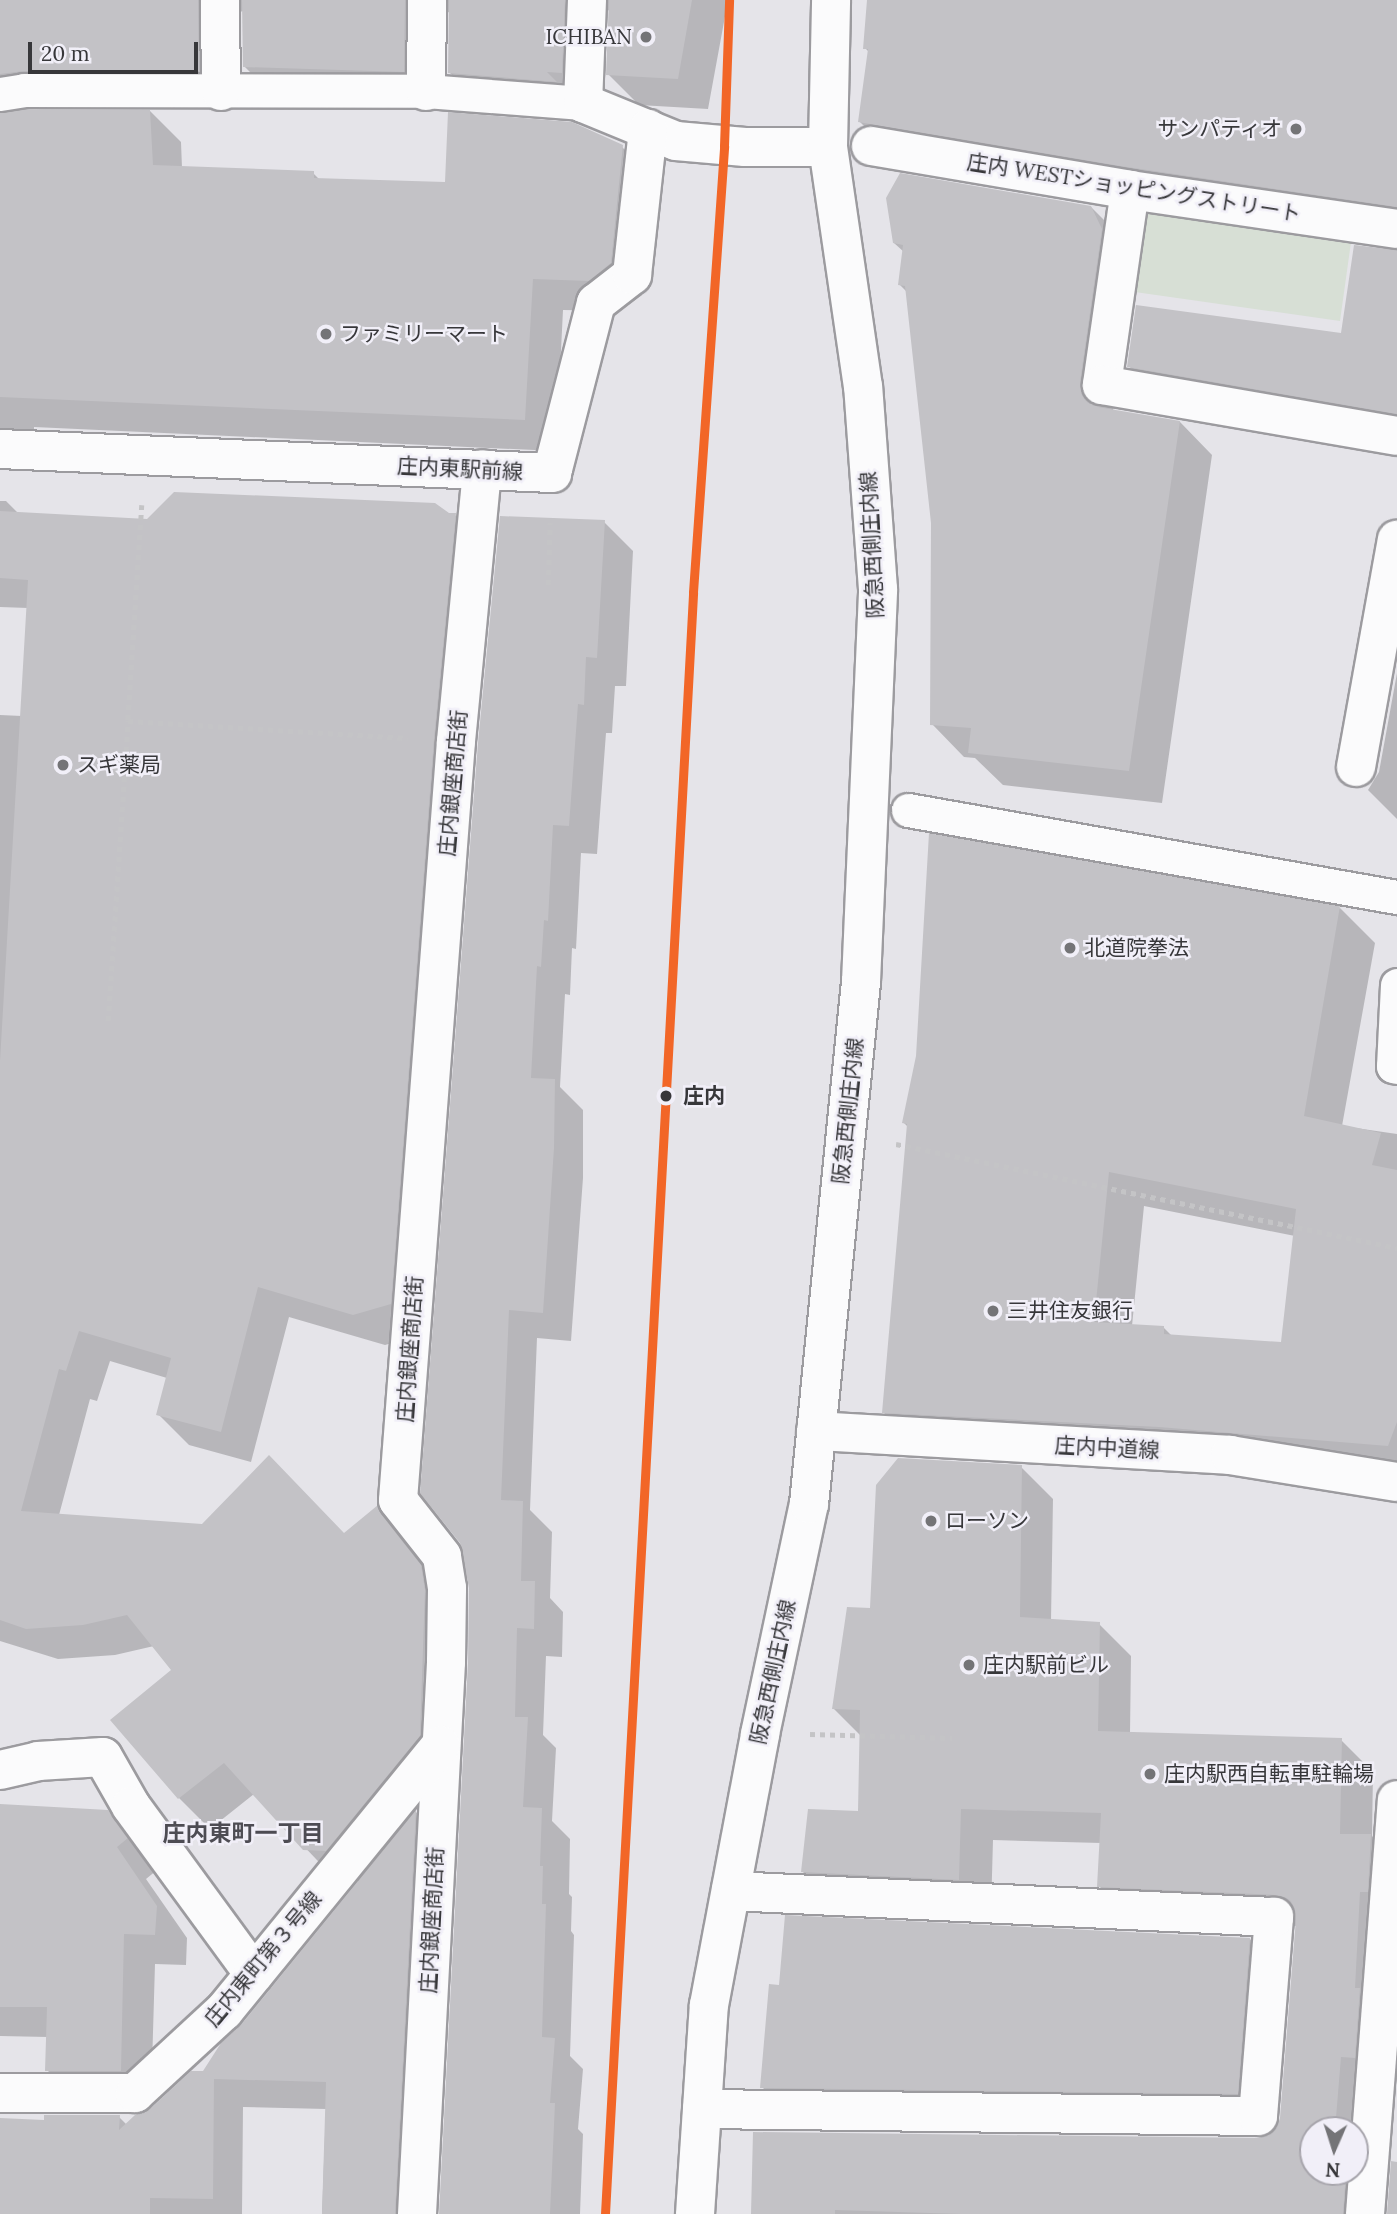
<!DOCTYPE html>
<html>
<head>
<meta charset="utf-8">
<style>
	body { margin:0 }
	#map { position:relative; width:1397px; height:2214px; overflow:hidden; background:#e5e4e9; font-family:Lora,"Noto Sans JP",serif }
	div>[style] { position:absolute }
	.green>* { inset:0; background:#d7dfd5 }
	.shadow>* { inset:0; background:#0003 }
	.building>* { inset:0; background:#c3c2c6 }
	.path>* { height:4.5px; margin-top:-2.25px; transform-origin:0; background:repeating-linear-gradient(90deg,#c4c4c6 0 5px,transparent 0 10px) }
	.roads { filter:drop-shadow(2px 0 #9c9b9f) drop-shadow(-2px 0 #9c9b9f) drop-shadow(0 2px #9c9b9f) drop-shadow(0 -2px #9c9b9f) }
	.service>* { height:33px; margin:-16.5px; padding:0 16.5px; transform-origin:16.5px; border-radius:16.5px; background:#fbfbfc }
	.pedestrian>* { height:38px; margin:-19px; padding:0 19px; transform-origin:19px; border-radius:19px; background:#fbfbfc }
	.minor>* { height:38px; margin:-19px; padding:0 19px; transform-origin:19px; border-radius:19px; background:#fbfbfc }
	.tertiary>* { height:38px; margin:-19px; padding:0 19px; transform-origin:19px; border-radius:19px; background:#fbfbfc }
	.rail-1>* { height:9px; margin:-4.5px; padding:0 4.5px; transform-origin:4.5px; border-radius:4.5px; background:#f26627 }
	.dots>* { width:19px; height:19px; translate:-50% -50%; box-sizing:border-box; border:4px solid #f1eff8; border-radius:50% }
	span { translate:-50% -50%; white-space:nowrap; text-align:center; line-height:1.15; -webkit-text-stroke:5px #f1eff8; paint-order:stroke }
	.poi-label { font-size:21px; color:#37373a }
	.right { translate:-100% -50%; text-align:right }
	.left { translate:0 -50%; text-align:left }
	.street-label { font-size:21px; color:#37373a }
	.stop-label { font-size:21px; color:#37373a; font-weight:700 }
	.neighbourhood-label { font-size:23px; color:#4d4c53; font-weight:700 }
	.north { position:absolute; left:1299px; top:2116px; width:70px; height:70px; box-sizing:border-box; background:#f1eff8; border:2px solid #a7a5ac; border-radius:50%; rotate:183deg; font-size:19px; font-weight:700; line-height:28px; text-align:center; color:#37373a }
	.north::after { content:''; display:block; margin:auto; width:24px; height:32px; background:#747477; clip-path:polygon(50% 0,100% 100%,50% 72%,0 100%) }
	.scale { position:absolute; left:28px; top:42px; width:170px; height:32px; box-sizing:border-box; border:4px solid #37373a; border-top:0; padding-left:9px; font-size:21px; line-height:24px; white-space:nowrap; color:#37373a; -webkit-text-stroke:5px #f1eff8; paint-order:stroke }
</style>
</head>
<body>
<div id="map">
	<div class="green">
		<div style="clip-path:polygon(1147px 207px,1352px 235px,1340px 321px,1135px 292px)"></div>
	</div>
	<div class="shadow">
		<div style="clip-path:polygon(0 0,728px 0,708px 109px,639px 105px,608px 74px,610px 9px,599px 19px,593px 103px,481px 104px,450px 73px,450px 11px,438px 21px,435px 102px,275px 97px,244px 66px,244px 11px,239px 12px,229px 101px,28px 106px,18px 110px,150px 111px,181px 142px,182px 168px,313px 173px,320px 180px,447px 184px,618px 143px,653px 178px,642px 295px,620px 311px,563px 310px,556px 451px,34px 427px,34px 437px,0 436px)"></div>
		<div style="clip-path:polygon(869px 0,1397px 0,1397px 236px,895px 157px,860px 122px,870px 53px,865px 48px)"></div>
		<div style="clip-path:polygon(1091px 207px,1124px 240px,1134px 263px,1113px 411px,1180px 422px,1212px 455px,1162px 803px,1003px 785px,975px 758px,964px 757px,932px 724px,932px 523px,907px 292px,900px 285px,904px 252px,894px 243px)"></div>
		<div style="clip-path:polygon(1397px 252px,1397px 442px,1164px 402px,1129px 366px,1343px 335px)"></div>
		<div style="clip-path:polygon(0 501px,6px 501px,19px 514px,148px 521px,455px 515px,486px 546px,421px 1335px,385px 1345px,289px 1317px,251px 1462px,189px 1445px,158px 1414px,167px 1378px,110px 1361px,97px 1401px,90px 1399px,59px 1515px,345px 1535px,378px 1508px,409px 1538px,452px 1598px,451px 1767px,415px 1811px,444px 1840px,425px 2214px,322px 2214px,326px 2109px,243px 2107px,242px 2214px,0 2214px,0 2120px,45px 2122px,119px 2117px,127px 2125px,151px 2111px,204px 2073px,360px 1881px,336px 1880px,254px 1794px,210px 1829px,179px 1798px,173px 1670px,154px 1646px,115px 1655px,58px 1659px,0 1641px,0 715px,22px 716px,28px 608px,0 607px)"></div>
		<div style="clip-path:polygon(604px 522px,633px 551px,626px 686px,615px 686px,612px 733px,606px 733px,597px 854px,581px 853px,576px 949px,572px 948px,570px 995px,565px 994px,560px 1087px,583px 1110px,583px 1178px,571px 1341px,537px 1338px,530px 1510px,552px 1532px,550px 1598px,563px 1612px,562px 1657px,546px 1656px,543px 1735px,556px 1748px,552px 1821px,570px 1839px,569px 1894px,572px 1897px,571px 1931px,574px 1935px,570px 2056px,583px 2069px,578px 2129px,583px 2134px,580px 2214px,441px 2214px,470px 1663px,471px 1588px,461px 1542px,422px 1493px)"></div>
		<div style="clip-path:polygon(1397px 673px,1397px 819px,1368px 790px,1379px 772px)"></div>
		<div style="clip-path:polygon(evenodd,1340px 908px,1375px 943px,1342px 1126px,1397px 1134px,1397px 1482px,918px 1447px,883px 1412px,908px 1127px,904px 1123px,1340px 908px,1144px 1206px,1295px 1236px,1282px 1343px,1172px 1336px,1164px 1328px,1132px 1326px,1144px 1206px)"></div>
		<div style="clip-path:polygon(evenodd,1021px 1467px,1053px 1499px,1051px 1621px,1099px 1624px,1131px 1656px,1130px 1734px,1341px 1740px,1373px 1772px,1372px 1836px,1397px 1862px,1377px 2214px,752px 2214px,1258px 2140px,1270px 2137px,1278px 2128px,1282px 2118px,1297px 1926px,1130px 1918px,1099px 1886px,1101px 1843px,993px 1840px,991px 1911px,834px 1904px,803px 1872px,859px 1813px,861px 1736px,833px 1708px,871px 1610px,1021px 1467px,1313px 2130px,1355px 2130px,1355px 2172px,1313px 2172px,1313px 2130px)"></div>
		<div style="clip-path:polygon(0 1806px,107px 1812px,139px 1843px,157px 1870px,146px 1879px,187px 1938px,186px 1965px,155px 1964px,151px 2101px,78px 2101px,47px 2070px,48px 2037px,0 2036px)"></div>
		<div style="clip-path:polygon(1250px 1939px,1274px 1964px,1262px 2118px,787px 2112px,762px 2087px,781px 1987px)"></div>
	</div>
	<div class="building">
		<div style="clip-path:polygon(0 0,198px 0,199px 71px,24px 71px,0 74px)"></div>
		<div style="clip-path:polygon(242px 0,405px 0,404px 72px,243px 67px)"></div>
		<div style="clip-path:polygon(449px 0,565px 0,562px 73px,547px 72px,557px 82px,448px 73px)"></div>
		<div style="clip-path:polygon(609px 0,692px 0,678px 79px,606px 75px)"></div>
		<div style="clip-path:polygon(867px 0,1397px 0,1397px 207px,1120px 166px,858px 122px,868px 49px,863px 49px)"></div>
		<div style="clip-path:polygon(26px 109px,150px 110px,153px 165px,314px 171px,314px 178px,445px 182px,448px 112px,572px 122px,623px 145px,611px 263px,589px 281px,533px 279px,525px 420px,0 397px,0 113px)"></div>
		<div style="clip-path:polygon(900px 173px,1091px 206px,1102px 229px,1080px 382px,1082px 394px,1089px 402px,1098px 407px,1180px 421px,1129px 771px,968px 753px,971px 728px,930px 725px,931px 523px,905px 286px,898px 285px,903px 245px,893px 243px,886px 198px)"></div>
		<div style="clip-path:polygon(1354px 245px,1397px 250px,1397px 414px,1127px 367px,1136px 305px,1341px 333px)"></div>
		<div style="clip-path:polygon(174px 492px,435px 503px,449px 513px,456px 513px,434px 739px,391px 1304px,353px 1315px,258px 1287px,221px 1432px,156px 1415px,171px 1358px,79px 1331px,66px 1371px,59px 1369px,21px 1511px,202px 1524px,269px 1455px,344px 1533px,378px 1505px,381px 1514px,421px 1565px,425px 1590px,420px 1736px,326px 1851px,303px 1850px,224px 1763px,178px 1799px,110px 1720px,171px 1670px,127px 1615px,83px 1625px,26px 1629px,0 1620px,0 1061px,28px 580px,0 578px,0 511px,147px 519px)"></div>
		<div style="clip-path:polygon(500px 516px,605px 520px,597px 658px,586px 657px,584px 705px,578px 704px,569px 826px,553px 825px,548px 921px,544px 920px,541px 967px,537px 966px,531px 1078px,555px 1079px,554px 1148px,543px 1313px,509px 1310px,501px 1500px,523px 1501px,521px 1581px,535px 1581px,534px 1629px,517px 1628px,515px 1717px,528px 1717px,523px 1807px,542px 1808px,540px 1866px,543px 1866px,542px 1904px,546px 1904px,542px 2037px,555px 2038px,550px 2103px,555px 2103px,550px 2214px,439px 2214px,468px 1663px,469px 1588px,460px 1543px,420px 1493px,478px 743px)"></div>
		<div style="clip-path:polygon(evenodd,929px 833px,1340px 906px,1304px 1116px,1381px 1133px,1372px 1165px,1397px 1170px,1397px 1422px,1388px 1446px,1159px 1427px,882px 1413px,907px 1124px,902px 1123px,916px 1056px,929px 833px,1109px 1172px,1296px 1209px,1281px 1342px,1164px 1334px,1164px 1326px,1094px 1322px,1109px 1172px)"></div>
		<div style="clip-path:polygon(898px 1458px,1022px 1465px,1020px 1617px,1100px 1622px,1098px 1731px,1342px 1738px,1340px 1834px,1371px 1834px,1368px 1892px,1360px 1892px,1355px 1988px,1360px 1988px,1355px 2058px,1341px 2057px,1335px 2130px,1313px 2130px,1313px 2172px,1346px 2172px,1343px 2214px,961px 2214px,835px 2210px,835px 2214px,751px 2214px,753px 2132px,1258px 2138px,1269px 2135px,1277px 2127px,1280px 2118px,1296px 1919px,1293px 1907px,1285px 1898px,1275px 1895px,1097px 1887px,1101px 1813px,961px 1809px,959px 1880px,801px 1872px,808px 1809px,858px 1811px,860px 1710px,832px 1709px,847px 1607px,870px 1608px,876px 1485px)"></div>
		<div style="clip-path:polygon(0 1804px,108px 1810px,128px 1838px,117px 1847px,157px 1906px,155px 1935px,124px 1934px,121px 2071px,45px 2071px,47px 2007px,0 2007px)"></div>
		<div style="clip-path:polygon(416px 1810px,395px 2214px,322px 2214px,326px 2082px,214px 2079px,213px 2199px,150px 2198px,150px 2214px,0 2214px,0 2118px,44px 2120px,44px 2115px,120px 2115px,119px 2130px,135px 2115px,150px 2109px,191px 2071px,203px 2071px,221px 2043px,241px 2025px)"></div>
		<div style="clip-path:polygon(785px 1915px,1250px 1938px,1238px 2094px,760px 2088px,769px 1984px,779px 1985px)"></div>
		<div style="clip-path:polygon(1391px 2161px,1397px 2162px,1397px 2214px,1387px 2214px)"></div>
	</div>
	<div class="path">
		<div style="left:142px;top:505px;width:216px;rotate:93.7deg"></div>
		<div style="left:128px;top:721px;width:280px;rotate:3.5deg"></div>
		<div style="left:548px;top:585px;width:62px;rotate:-88.2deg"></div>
		<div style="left:108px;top:1021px;width:301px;rotate:-86.2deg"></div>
		<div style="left:896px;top:1144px;width:512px;rotate:11.73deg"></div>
		<div style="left:810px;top:1734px;width:142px;rotate:1.6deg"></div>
	</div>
	<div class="roads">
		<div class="service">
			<div style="left:0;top:94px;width:24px;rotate:-9deg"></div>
			<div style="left:24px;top:90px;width:402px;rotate:0.1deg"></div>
			<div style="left:426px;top:91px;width:157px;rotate:4.4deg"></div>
			<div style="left:908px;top:810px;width:497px;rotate:10.1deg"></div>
			<div style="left:1397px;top:985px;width:81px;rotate:92.8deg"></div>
			<div style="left:1393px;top:1066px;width:4px;rotate:14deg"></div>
		</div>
		<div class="pedestrian">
			<div style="left:871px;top:146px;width:263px;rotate:9.6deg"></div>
			<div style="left:1130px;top:190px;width:270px;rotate:8.3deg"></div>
			<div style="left:1130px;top:190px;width:197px;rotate:98.2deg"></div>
			<div style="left:1102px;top:385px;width:299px;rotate:9.8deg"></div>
			<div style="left:1356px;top:767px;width:231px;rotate:-79.8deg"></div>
			<div style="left:417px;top:2214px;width:553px;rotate:-86.99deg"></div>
			<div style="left:446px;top:1662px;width:74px;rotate:-89.2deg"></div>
			<div style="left:447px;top:1588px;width:32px;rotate:-99deg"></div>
			<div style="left:442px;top:1556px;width:71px;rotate:-128.2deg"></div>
			<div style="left:398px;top:1500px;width:761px;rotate:-85.63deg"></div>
			<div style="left:456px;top:741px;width:273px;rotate:-84.5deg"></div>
		</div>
		<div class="minor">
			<div style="left:220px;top:0;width:91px;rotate:89.4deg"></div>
			<div style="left:587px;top:0;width:103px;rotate:92.2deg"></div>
			<div style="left:583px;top:103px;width:100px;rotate:22.2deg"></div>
			<div style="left:676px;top:141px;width:69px;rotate:5deg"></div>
			<div style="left:745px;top:147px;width:83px"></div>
			<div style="left:426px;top:91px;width:91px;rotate:-89.4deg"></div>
			<div style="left:0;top:449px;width:553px;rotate:2.49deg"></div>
			<div style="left:552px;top:473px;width:176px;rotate:-75.5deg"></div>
			<div style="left:596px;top:303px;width:46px;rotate:-37.9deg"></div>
			<div style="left:632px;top:275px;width:147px;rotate:-83.7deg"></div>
			<div style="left:816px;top:1431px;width:415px;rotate:3.3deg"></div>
			<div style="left:1230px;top:1455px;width:169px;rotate:9.2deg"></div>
			<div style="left:0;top:1770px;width:39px;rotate:-13deg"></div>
			<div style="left:38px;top:1761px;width:65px;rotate:-3.5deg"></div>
			<div style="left:103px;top:1757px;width:56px;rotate:60.3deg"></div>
			<div style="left:131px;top:1806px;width:208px;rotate:53.8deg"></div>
			<div style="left:0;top:2093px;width:135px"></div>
			<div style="left:135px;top:2093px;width:121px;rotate:-42.7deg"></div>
			<div style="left:224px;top:2011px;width:343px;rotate:-50.8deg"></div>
			<div style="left:702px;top:2109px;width:556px;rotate:0.72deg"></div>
			<div style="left:1258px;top:2116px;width:200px;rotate:-85.4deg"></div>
			<div style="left:1274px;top:1917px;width:544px;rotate:-177.26deg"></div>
			<div style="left:1365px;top:2214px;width:415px;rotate:-85.6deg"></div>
		</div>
		<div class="tertiary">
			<div style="left:695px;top:2214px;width:209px;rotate:-86.2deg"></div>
			<div style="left:709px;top:2005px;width:276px;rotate:-79.3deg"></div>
			<div style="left:760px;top:1734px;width:235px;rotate:-78deg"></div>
			<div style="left:809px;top:1504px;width:525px;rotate:-84.31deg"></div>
			<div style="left:861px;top:982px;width:393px;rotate:-87.5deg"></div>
			<div style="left:878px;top:589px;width:203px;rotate:-94.2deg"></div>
			<div style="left:863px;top:387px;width:243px;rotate:-98.3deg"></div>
			<div style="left:828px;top:147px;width:147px;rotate:-88.8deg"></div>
		</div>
	</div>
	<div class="rail-1">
		<div style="left:605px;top:2214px;width:1624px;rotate:-86.89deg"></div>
		<div style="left:693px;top:592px;width:447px;rotate:-86deg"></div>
		<div style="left:724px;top:146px;width:146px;rotate:-88deg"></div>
	</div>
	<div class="dots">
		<div style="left:646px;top:37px;background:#747477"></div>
		<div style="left:1296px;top:129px;background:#747477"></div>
		<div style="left:326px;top:334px;background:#747477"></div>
		<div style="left:63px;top:765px;background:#747477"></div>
		<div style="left:1070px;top:948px;background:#747477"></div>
		<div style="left:666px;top:1096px;background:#37373a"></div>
		<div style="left:993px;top:1311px;background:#747477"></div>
		<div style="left:931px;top:1521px;background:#747477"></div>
		<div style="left:969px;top:1665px;background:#747477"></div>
		<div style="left:1150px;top:1774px;background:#747477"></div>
	</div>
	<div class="poi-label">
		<span class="right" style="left:632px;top:37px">ICHIBAN</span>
		<span class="right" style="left:1282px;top:129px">サンパティオ</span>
		<span class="left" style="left:340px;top:334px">ファミリーマート</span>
		<span class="left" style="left:77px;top:765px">スギ薬局</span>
		<span class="left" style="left:1084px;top:948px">北道院拳法</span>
		<span class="left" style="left:1007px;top:1311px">三井住友銀行</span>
		<span class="left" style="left:945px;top:1521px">ローソン</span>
		<span class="left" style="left:983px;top:1665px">庄内駅前ビル</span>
		<span class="left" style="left:1164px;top:1774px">庄内駅西自転車駐輪場</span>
	</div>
	<div class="street-label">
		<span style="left:1134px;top:188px;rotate:9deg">庄内 WESTショッピングストリート</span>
		<span style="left:460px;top:469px;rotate:3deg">庄内東駅前線</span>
		<span style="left:872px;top:545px;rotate:-93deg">阪急西側庄内線</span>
		<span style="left:453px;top:783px;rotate:-85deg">庄内銀座商店街</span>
		<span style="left:848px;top:1111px;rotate:-84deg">阪急西側庄内線</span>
		<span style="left:410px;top:1349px;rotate:-86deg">庄内銀座商店街</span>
		<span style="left:1107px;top:1448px;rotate:3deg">庄内中道線</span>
		<span style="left:773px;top:1672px;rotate:-78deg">阪急西側庄内線</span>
		<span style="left:432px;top:1920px;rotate:-87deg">庄内銀座商店街</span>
		<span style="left:263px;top:1959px;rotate:-50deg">庄内東町第３号線</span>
	</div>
	<div class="stop-label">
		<span class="left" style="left:683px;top:1096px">庄内</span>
	</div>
	<div class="neighbourhood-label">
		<span style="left:243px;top:1833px">庄内東町一丁目</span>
	</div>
	<div class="north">N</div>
	<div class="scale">20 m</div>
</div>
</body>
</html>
